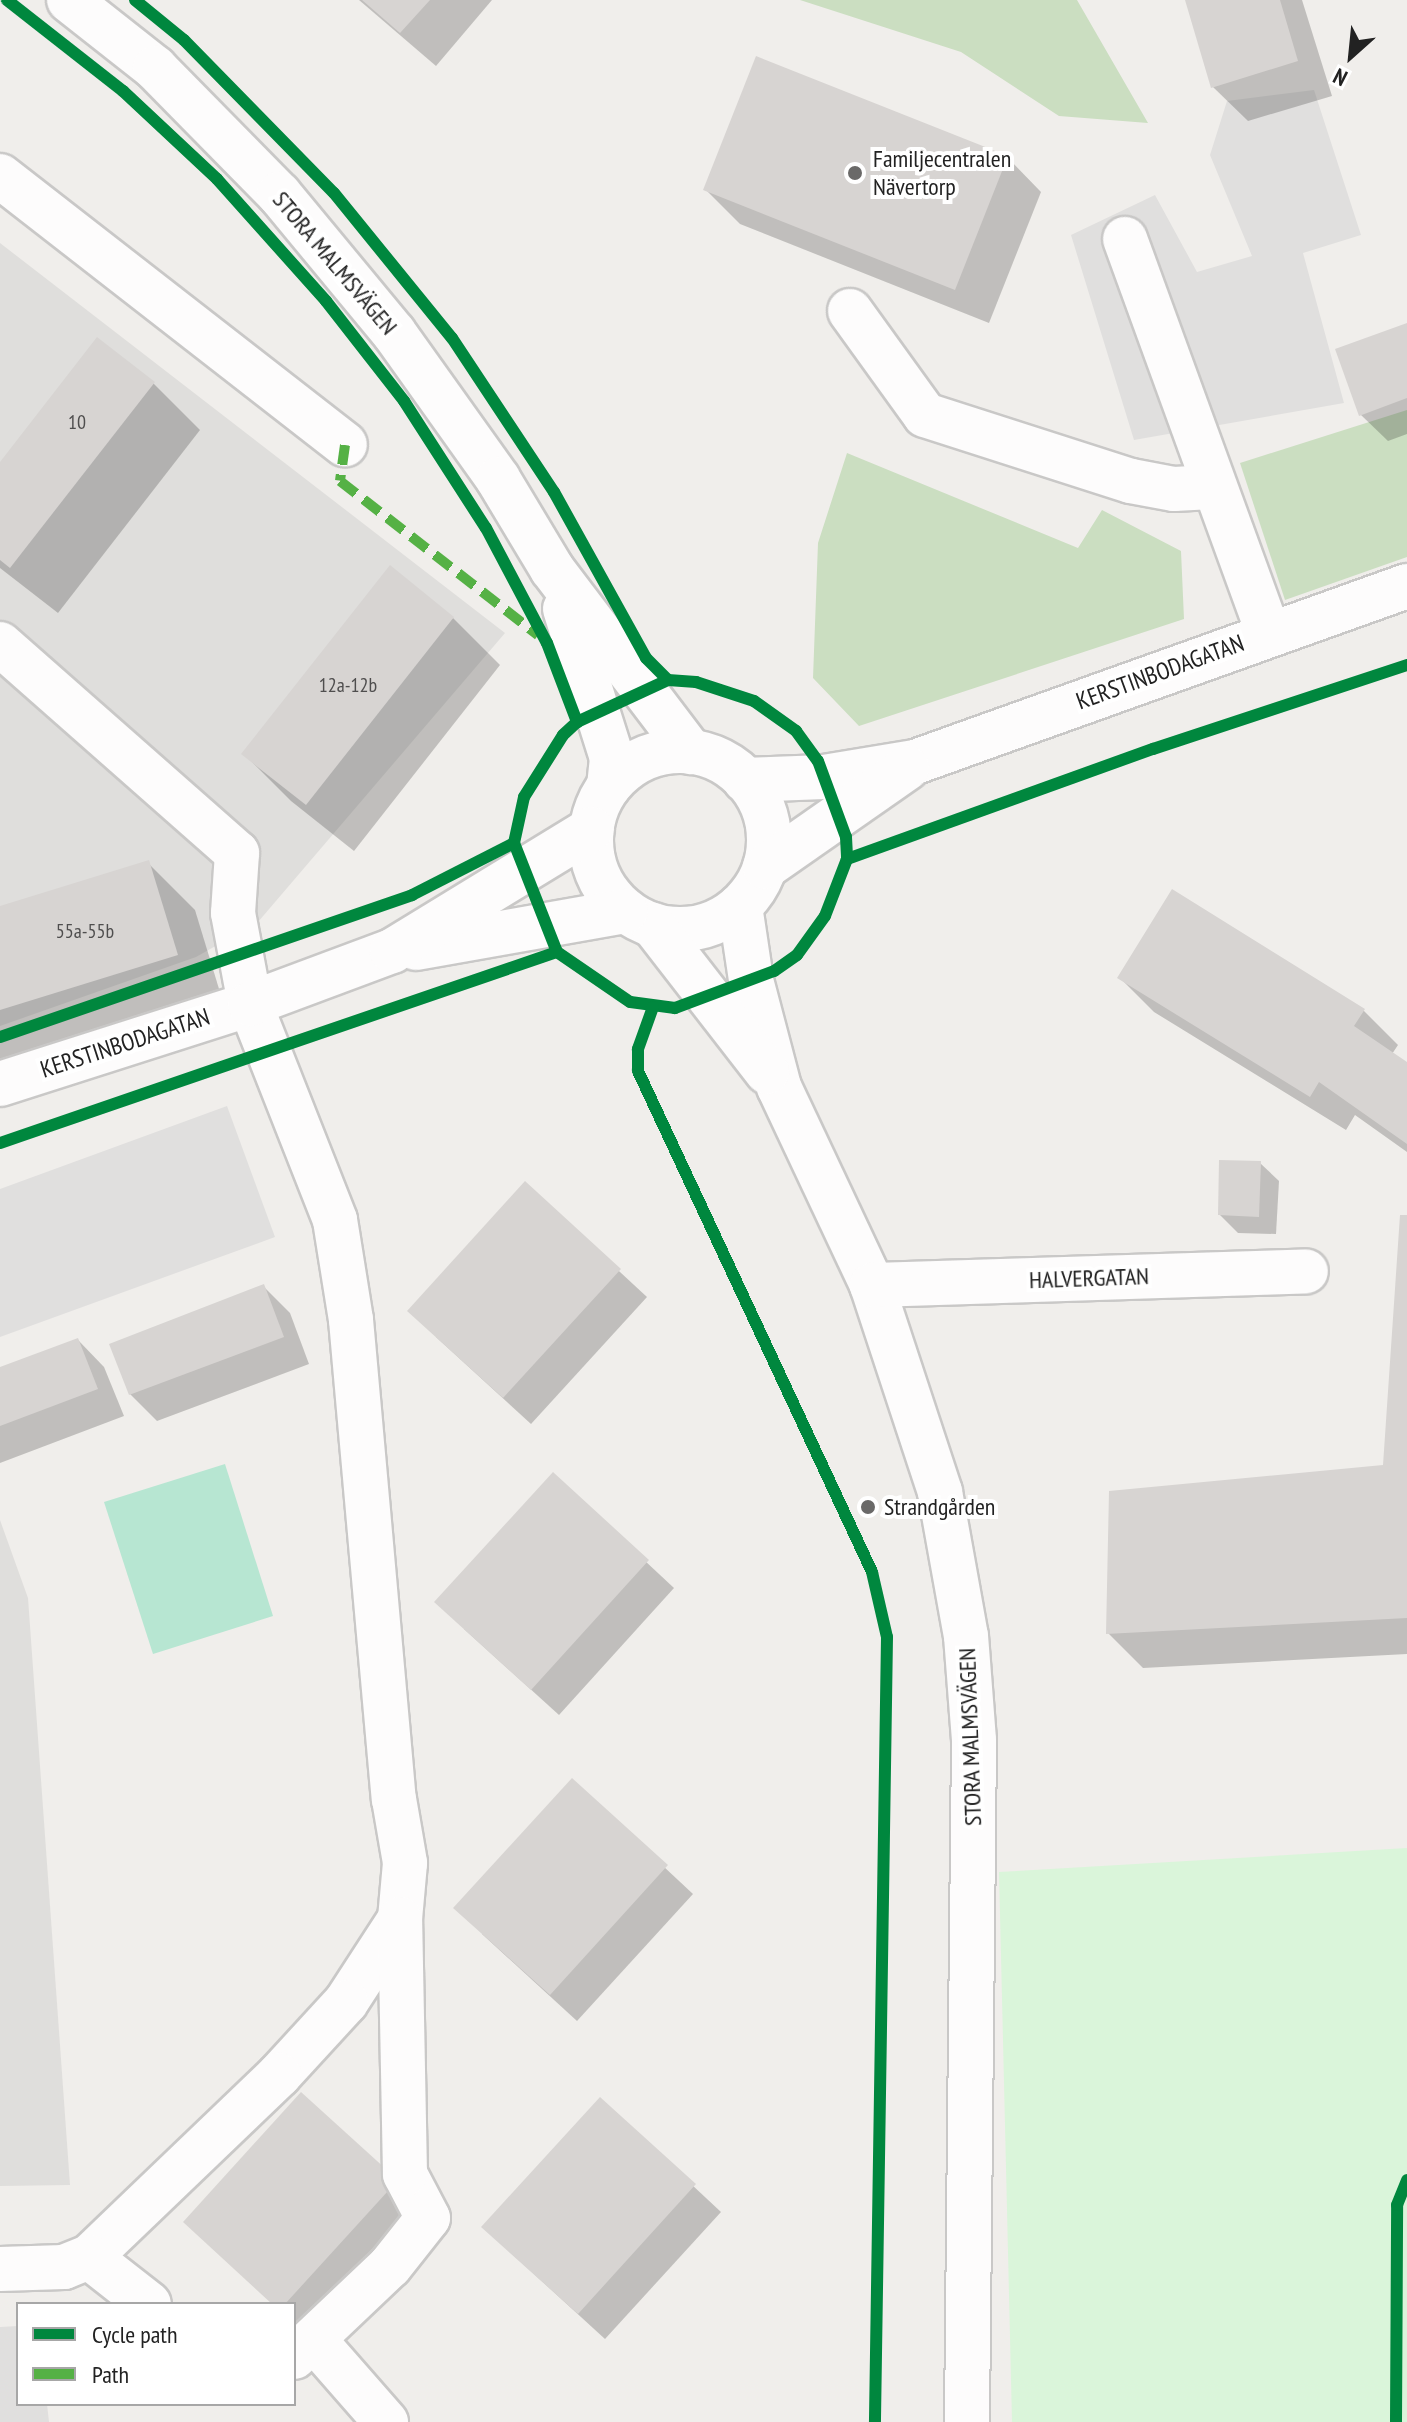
<!DOCTYPE html>
<html>
<head>
<meta charset="utf-8">
<style>
	body { margin:0 }
	#map { position:relative; width:1407px; height:2422px; overflow:hidden; background:#f0eeeb; font-family:"PT Sans Narrow",sans-serif }
	div>[style] { position:absolute }
	.residential>* { inset:0; background:#dfdedc }
	.forest>* { inset:0; background:#cbdec1 }
	.park>* { inset:0; background:#daf5da }
	.pitch>* { inset:0; background:#b7e6d2 }
	.parking>* { inset:0; background:#e0dfde }
	.shadow>* { inset:0; background:#0003 }
	.building>* { inset:0; background:#d7d4d2 }
	.roads { filter:drop-shadow(2px 0 #c9c8c7) drop-shadow(-2px 0 #c9c8c7) drop-shadow(0 2px #c9c8c7) drop-shadow(0 -2px #c9c8c7) }
	.minor>* { height:44px; margin:-22px; padding:0 22px; transform-origin:22px; border-radius:22px; background:#fdfcfc }
	.minor>.ring { margin:-22px; padding:0; box-sizing:content-box; background:none; border:44px solid #fdfcfc; border-radius:50% }
	.quiet>* { height:10px; margin-top:-5px; transform-origin:0; background:repeating-linear-gradient(90deg,#55b145 0 20px,transparent 0 30px) }
	.cycleway>* { height:12px; margin:-6px; padding:0 6px; transform-origin:6px; border-radius:6px; background:#00873e }
	.dots>* { width:22px; height:22px; translate:-50% -50%; box-sizing:border-box; border:4px solid #fff; border-radius:50% }
	span { translate:-50% -50%; white-space:nowrap; text-align:center; line-height:1.15; -webkit-text-stroke:8px #fff; paint-order:stroke }
	.number-label { font-size:20px; color:#4f4e4e }
	.number-label span { -webkit-text-stroke-width:0 }
	.poi-label { font-size:24px; color:#222 }
	.left { translate:0 -50%; text-align:left }
	.street-label { font-size:24px; color:#222 }
	.legend { position:absolute; left:16px; top:2302px; width:280px; height:104px; box-sizing:border-box; background:#fff; border:2px solid #a7a7a7; margin:0; padding:10px 14px; list-style:none; font-size:24px; color:#222 }
	.legend li { display:flex; align-items:center; gap:16px; height:40px }
	.legend b { width:40px; border:2px solid #a7a7a7 }
	.north { position:absolute; left:1311px; top:16px; width:80px; height:80px; -webkit-text-stroke:6px #fff; paint-order:stroke; rotate:207deg; font-size:22px; font-weight:700; line-height:32px; text-align:center; color:#222 }
	.north::after { content:''; display:block; margin:auto; width:28px; height:36px; background:#222; clip-path:polygon(50% 0,100% 100%,50% 72%,0 100%) }
</style>
</head>
<body>
<div id="map">
	<div class="residential">
		<div style="clip-path:polygon(0 243px,505px 633px,258px 922px,196px 957px,0 1026px)"></div>
		<div style="clip-path:polygon(0 1520px,28px 1598px,70px 2185px,0 2186px)"></div>
	</div>
	<div class="forest">
		<div style="clip-path:polygon(800px 0,1077px 0,1148px 123px,1059px 116px,961px 52px)"></div>
		<div style="clip-path:polygon(1407px 410px,1407px 557px,1285px 600px,1240px 463px)"></div>
		<div style="clip-path:polygon(847px 453px,1078px 548px,1102px 510px,1181px 551px,1184px 619px,859px 726px,813px 678px,818px 543px)"></div>
	</div>
	<div class="park">
		<div style="clip-path:polygon(1407px 1848px,1407px 2422px,1012px 2422px,999px 1872px)"></div>
	</div>
	<div class="pitch">
		<div style="clip-path:polygon(225px 1464px,273px 1616px,153px 1654px,104px 1502px)"></div>
	</div>
	<div class="parking">
		<div style="clip-path:polygon(1314px 90px,1361px 235px,1303px 253px,1344px 403px,1134px 440px,1071px 235px,1155px 195px,1197px 272px,1252px 256px,1210px 155px,1227px 101px)"></div>
		<div style="clip-path:polygon(227px 1106px,275px 1237px,0 1337px,0 1189px)"></div>
		<div style="clip-path:polygon(18px 2326px,18px 2404px,47px 2404px,49px 2422px,0 2422px,0 2327px)"></div>
	</div>
	<div class="shadow">
		<div style="clip-path:polygon(359px 0,492px 0,436px 66px)"></div>
		<div style="clip-path:polygon(1187px 0,1302px 0,1332px 96px,1248px 121px,1213px 87px)"></div>
		<div style="clip-path:polygon(1007px 157px,1041px 192px,989px 323px,740px 224px,705px 189px)"></div>
		<div style="clip-path:polygon(1407px 325px,1407px 434px,1388px 441px,1361px 415px)"></div>
		<div style="clip-path:polygon(153px 383px,200px 430px,58px 613px,0 568px,0 465px)"></div>
		<div style="clip-path:polygon(453px 618px,500px 665px,354px 851px,291px 801px,244px 754px)"></div>
		<div style="clip-path:polygon(148px 863px,195px 910px,223px 1002px,0 1061px,0 908px)"></div>
		<div style="clip-path:polygon(1120px 978px,1363px 1010px,1398px 1045px,1392px 1054px,1407px 1065px,1407px 1152px,1355px 1115px,1346px 1130px,1154px 1012px)"></div>
		<div style="clip-path:polygon(1260px 1163px,1279px 1181px,1276px 1234px,1238px 1233px,1220px 1215px)"></div>
		<div style="clip-path:polygon(525px 1184px,647px 1297px,531px 1424px,436px 1337px)"></div>
		<div style="clip-path:polygon(1407px 1217px,1407px 1654px,1143px 1668px,1108px 1633px,1385px 1467px)"></div>
		<div style="clip-path:polygon(264px 1287px,290px 1313px,309px 1364px,157px 1421px,130px 1394px)"></div>
		<div style="clip-path:polygon(78px 1340px,104px 1367px,124px 1416px,0 1463px,0 1369px)"></div>
		<div style="clip-path:polygon(553px 1475px,674px 1588px,559px 1715px,464px 1629px)"></div>
		<div style="clip-path:polygon(572px 1781px,693px 1894px,577px 2021px,482px 1934px)"></div>
		<div style="clip-path:polygon(301px 2095px,423px 2208px,307px 2335px,294px 2324px,294px 2304px,273px 2304px,185px 2222px)"></div>
		<div style="clip-path:polygon(600px 2099px,721px 2212px,605px 2339px,511px 2253px)"></div>
	</div>
	<div class="building">
		<div style="clip-path:polygon(362px 0,430px 0,400px 33px)"></div>
		<div style="clip-path:polygon(1185px 0,1280px 0,1298px 61px,1211px 88px)"></div>
		<div style="clip-path:polygon(756px 56px,1008px 156px,955px 290px,703px 190px)"></div>
		<div style="clip-path:polygon(1407px 323px,1407px 398px,1359px 416px,1335px 349px)"></div>
		<div style="clip-path:polygon(97px 337px,155px 382px,10px 568px,0 560px,0 462px)"></div>
		<div style="clip-path:polygon(390px 565px,454px 617px,306px 805px,241px 754px)"></div>
		<div style="clip-path:polygon(149px 860px,178px 955px,0 1010px,0 906px)"></div>
		<div style="clip-path:polygon(1172px 889px,1365px 1009px,1354px 1026px,1407px 1062px,1407px 1144px,1319px 1082px,1310px 1097px,1117px 978px)"></div>
		<div style="clip-path:polygon(1219px 1160px,1261px 1161px,1259px 1217px,1218px 1215px)"></div>
		<div style="clip-path:polygon(525px 1181px,621px 1269px,503px 1398px,407px 1311px)"></div>
		<div style="clip-path:polygon(1400px 1215px,1407px 1215px,1407px 1618px,1106px 1634px,1109px 1491px,1383px 1465px)"></div>
		<div style="clip-path:polygon(264px 1284px,284px 1337px,129px 1395px,109px 1344px)"></div>
		<div style="clip-path:polygon(78px 1338px,98px 1389px,0 1426px,0 1367px)"></div>
		<div style="clip-path:polygon(553px 1472px,649px 1560px,531px 1690px,434px 1602px)"></div>
		<div style="clip-path:polygon(572px 1778px,668px 1865px,550px 1995px,453px 1908px)"></div>
		<div style="clip-path:polygon(301px 2092px,398px 2180px,285px 2304px,272px 2304px,183px 2222px)"></div>
		<div style="clip-path:polygon(600px 2097px,696px 2184px,578px 2314px,481px 2227px)"></div>
	</div>
	<div class="roads">
		<div class="minor">
			<div style="left:69px;top:0;width:110px;rotate:38.3deg"></div>
			<div style="left:155px;top:68px;width:177px;rotate:45.5deg"></div>
			<div style="left:279px;top:194px;width:180px;rotate:50.4deg"></div>
			<div style="left:394px;top:333px;width:179px;rotate:54.5deg"></div>
			<div style="left:498px;top:479px;width:105px;rotate:59deg"></div>
			<div style="left:552px;top:569px;width:230px;rotate:52.8deg"></div>
			<div style="left:0;top:176px;width:437px;rotate:37.9deg"></div>
			<div style="left:1125px;top:239px;width:418px;rotate:70deg"></div>
			<div style="left:850px;top:311px;width:128px;rotate:54.2deg"></div>
			<div style="left:925px;top:415px;width:216px;rotate:17.8deg"></div>
			<div style="left:1131px;top:481px;width:44px;rotate:10.5deg"></div>
			<div style="left:1174px;top:489px;width:38px;rotate:-3deg"></div>
			<div style="left:565px;top:609px;width:156px;rotate:72.5deg"></div>
			<div style="left:612px;top:758px;width:28px;rotate:96deg"></div>
			<div style="left:0;top:644px;width:316px;rotate:41.4deg"></div>
			<div style="left:237px;top:853px;width:60px;rotate:93.8deg"></div>
			<div style="left:233px;top:913px;width:93px;rotate:79.4deg"></div>
			<div style="left:250px;top:1004px;width:232px;rotate:68.5deg"></div>
			<div style="left:335px;top:1220px;width:101px;rotate:80.9deg"></div>
			<div style="left:351px;top:1320px;width:481px;rotate:84.9deg"></div>
			<div style="left:394px;top:1799px;width:65px;rotate:80.2deg"></div>
			<div style="left:405px;top:1863px;width:56px;rotate:95.1deg"></div>
			<div style="left:400px;top:1919px;width:99px;rotate:123deg"></div>
			<div style="left:346px;top:2002px;width:99px;rotate:132.5deg"></div>
			<div style="left:279px;top:2075px;width:263px;rotate:136.2deg"></div>
			<div class="ring" style="left:591px;top:751px;width:134px;height:134px"></div>
			<div style="left:745px;top:780px;width:79px;rotate:-2.2deg"></div>
			<div style="left:824px;top:777px;width:92px;rotate:-9.4deg"></div>
			<div style="left:915px;top:762px;width:523px;rotate:-19.68deg"></div>
			<div style="left:765px;top:867px;width:173px;rotate:-34.9deg"></div>
			<div style="left:740px;top:906px;width:75px;rotate:81.5deg"></div>
			<div style="left:751px;top:980px;width:111px;rotate:75.3deg"></div>
			<div style="left:779px;top:1087px;width:219px;rotate:64.8deg"></div>
			<div style="left:872px;top:1285px;width:218px;rotate:71.8deg"></div>
			<div style="left:940px;top:1492px;width:146px;rotate:79.8deg"></div>
			<div style="left:966px;top:1636px;width:104px;rotate:85.6deg"></div>
			<div style="left:974px;top:1740px;width:682px;rotate:90.59deg"></div>
			<div style="left:653px;top:925px;width:186px;rotate:52.2deg"></div>
			<div style="left:416px;top:948px;width:213px;rotate:-10deg"></div>
			<div style="left:0;top:1084px;width:262px;rotate:-17.7deg"></div>
			<div style="left:250px;top:1004px;width:152px;rotate:-20.5deg"></div>
			<div style="left:392px;top:951px;width:234px;rotate:-31.4deg"></div>
			<div style="left:872px;top:1285px;width:434px;rotate:-1.8deg"></div>
			<div style="left:0;top:2269px;width:64px;rotate:-1.8deg"></div>
			<div style="left:64px;top:2267px;width:27px;rotate:-22deg"></div>
			<div style="left:89px;top:2257px;width:76px;rotate:38.1deg"></div>
			<div style="left:315px;top:2341px;width:108px;rotate:48.8deg"></div>
			<div style="left:294px;top:2357px;width:132px;rotate:-43.5deg"></div>
			<div style="left:390px;top:2266px;width:61px;rotate:-51.6deg"></div>
			<div style="left:428px;top:2218px;width:50px;rotate:-117.6deg"></div>
			<div style="left:405px;top:2174px;width:255px;rotate:-91.1deg"></div>
		</div>
	</div>
	<div class="quiet">
		<div style="left:345px;top:445px;width:36px;rotate:98deg"></div>
		<div style="left:340px;top:481px;width:251px;rotate:37.9deg"></div>
	</div>
	<div class="cycleway">
		<div style="left:7px;top:0;width:147px;rotate:38.1deg"></div>
		<div style="left:123px;top:91px;width:129px;rotate:43.1deg"></div>
		<div style="left:217px;top:179px;width:164px;rotate:48.2deg"></div>
		<div style="left:326px;top:301px;width:127px;rotate:52deg"></div>
		<div style="left:404px;top:401px;width:151px;rotate:57.2deg"></div>
		<div style="left:486px;top:528px;width:130px;rotate:62.1deg"></div>
		<div style="left:547px;top:643px;width:85px;rotate:69.2deg"></div>
		<div style="left:135px;top:0;width:63px;rotate:39.2deg"></div>
		<div style="left:184px;top:40px;width:214px;rotate:45.6deg"></div>
		<div style="left:334px;top:193px;width:187px;rotate:50.9deg"></div>
		<div style="left:452px;top:338px;width:185px;rotate:56.5deg"></div>
		<div style="left:554px;top:492px;width:190px;rotate:61deg"></div>
		<div style="left:646px;top:658px;width:31px;rotate:45deg"></div>
		<div style="left:668px;top:680px;width:28px;rotate:4deg"></div>
		<div style="left:696px;top:682px;width:61px;rotate:18.1deg"></div>
		<div style="left:754px;top:701px;width:52px;rotate:35.5deg"></div>
		<div style="left:796px;top:731px;width:37px;rotate:54deg"></div>
		<div style="left:818px;top:761px;width:81px;rotate:69.8deg"></div>
		<div style="left:846px;top:837px;width:22px;rotate:87deg"></div>
		<div style="left:847px;top:859px;width:61px;rotate:111.1deg"></div>
		<div style="left:825px;top:916px;width:48px;rotate:125.7deg"></div>
		<div style="left:797px;top:955px;width:28px;rotate:145deg"></div>
		<div style="left:774px;top:971px;width:106px;rotate:159.5deg"></div>
		<div style="left:675px;top:1008px;width:45px;rotate:-172.4deg"></div>
		<div style="left:630px;top:1002px;width:88px;rotate:-145.6deg"></div>
		<div style="left:557px;top:952px;width:117px;rotate:-111.5deg"></div>
		<div style="left:514px;top:843px;width:47px;rotate:-77.7deg"></div>
		<div style="left:524px;top:797px;width:73px;rotate:-57.8deg"></div>
		<div style="left:563px;top:735px;width:19px;rotate:-43deg"></div>
		<div style="left:577px;top:722px;width:100px;rotate:-24.8deg"></div>
		<div style="left:847px;top:859px;width:325px;rotate:-19.8deg"></div>
		<div style="left:1153px;top:749px;width:268px;rotate:-18.3deg"></div>
		<div style="left:653px;top:1007px;width:45px;rotate:109.7deg"></div>
		<div style="left:638px;top:1049px;width:22px;rotate:90deg"></div>
		<div style="left:638px;top:1071px;width:553px;rotate:64.96deg"></div>
		<div style="left:872px;top:1572px;width:67px;rotate:77deg"></div>
		<div style="left:887px;top:1637px;width:785px;rotate:90.88deg"></div>
		<div style="left:0;top:1037px;width:436px;rotate:-19deg"></div>
		<div style="left:412px;top:895px;width:114px;rotate:-27deg"></div>
		<div style="left:0;top:1143px;width:589px;rotate:-18.93deg"></div>
		<div style="left:1396px;top:2422px;width:217px;rotate:-89.7deg"></div>
		<div style="left:1397px;top:2205px;width:27px;rotate:-68deg"></div>
	</div>
	<div class="dots">
		<div style="left:855px;top:173px;background:#6a6968"></div>
		<div style="left:868px;top:1507px;background:#6a6968"></div>
	</div>
	<div class="number-label">
		<span style="left:77px;top:422px">10</span>
		<span style="left:348px;top:685px">12a-12b</span>
		<span style="left:85px;top:931px">55a-55b</span>
	</div>
	<div class="poi-label">
		<span class="left" style="left:873px;top:173px">Familjecentralen<br>Nävertorp</span>
		<span class="left" style="left:884px;top:1507px">Strandgården</span>
	</div>
	<div class="street-label">
		<span style="left:335px;top:263px;rotate:50deg">STORA MALMSVÄGEN</span>
		<span style="left:1160px;top:672px;rotate:-20deg">KERSTINBODAGATAN</span>
		<span style="left:125px;top:1043px;rotate:-18deg">KERSTINBODAGATAN</span>
		<span style="left:1089px;top:1278px;rotate:-2deg">HALVERGATAN</span>
		<span style="left:970px;top:1737px;rotate:-92deg">STORA MALMSVÄGEN</span>
	</div>
	<ul class="legend">
	<li><b style="height:10px;background:#00873e"></b>Cycle path</li>
	<li><b style="height:10px;background:#55b145"></b>Path</li>
	</ul>
	<div class="north">N</div>
</div>
</body>
</html>
